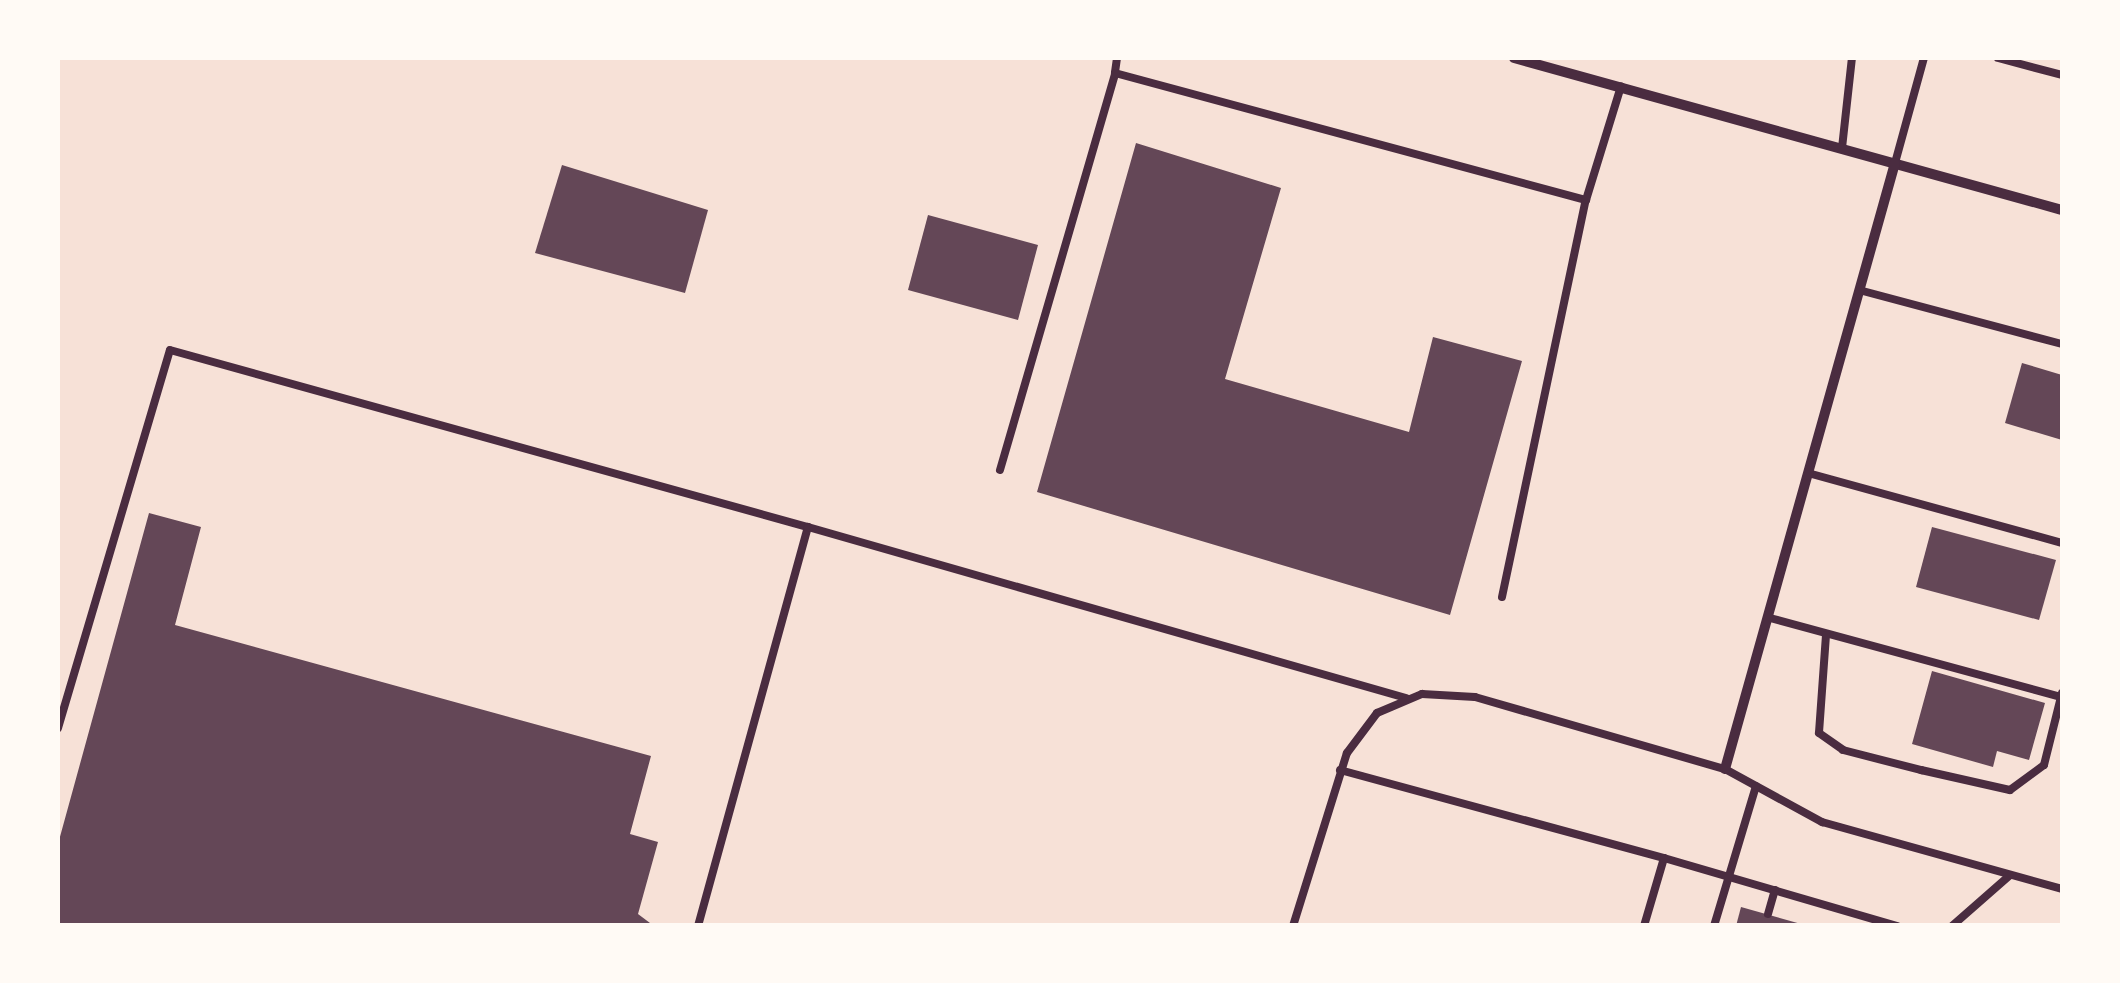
<!DOCTYPE html>
<html>
<head>
<meta charset="utf-8">
<style>
	body { margin:0 }
	#map { position:relative; width:2120px; height:983px; overflow:hidden; background:#f7e1d7; font-family:"Golos Text",sans-serif }
	div>[style] { position:absolute }
	.building>* { inset:0; background:#644757 }
	.service>* { height:8px; margin:-4px; padding:0 4px; transform-origin:4px; border-radius:4px; background:#4a2c40 }
	.minor>* { height:10px; margin:-5px; padding:0 5px; transform-origin:5px; border-radius:5px; background:#4a2c40 }
	span { translate:-50% -50%; white-space:nowrap; text-align:center; line-height:1.15; -webkit-text-stroke:8px #fffaf5; paint-order:stroke }
	.frame { position:absolute; inset:0; border:60px solid #fffaf5; pointer-events:none }
</style>
</head>
<body>
<div id="map">
	<div class="building">
		<div style="clip-path:polygon(1136px 143px,1281px 188px,1225px 379px,1409px 432px,1433px 337px,1522px 361px,1450px 615px,1037px 492px)"></div>
		<div style="clip-path:polygon(562px 165px,708px 210px,685px 293px,535px 253px)"></div>
		<div style="clip-path:polygon(928px 215px,1038px 245px,1018px 320px,908px 290px)"></div>
		<div style="clip-path:polygon(2022px 363px,2062px 375px,2062px 440px,2005px 423px)"></div>
		<div style="clip-path:polygon(149px 513px,201px 527px,175px 625px,651px 756px,630px 834px,658px 842px,638px 914px,654px 926px,58px 926px,58px 844px)"></div>
		<div style="clip-path:polygon(1932px 527px,2056px 560px,2039px 620px,1916px 587px)"></div>
		<div style="clip-path:polygon(1932px 671px,2045px 703px,2029px 760px,1997px 751px,1993px 767px,1912px 744px)"></div>
		<div style="clip-path:polygon(1741px 907px,1801px 924px,1801px 926px,1736px 926px)"></div>
	</div>
	<div class="service">
		<div style="left:1117px;top:58px;width:15px;rotate:98deg"></div>
		<div style="left:1115px;top:73px;width:488px;rotate:15.1deg"></div>
		<div style="left:1998px;top:58px;width:66px;rotate:14.9deg"></div>
		<div style="left:1842px;top:148px;width:91px;rotate:-83.7deg"></div>
		<div style="left:1895px;top:163px;width:109px;rotate:-74.6deg"></div>
		<div style="left:1859px;top:290px;width:210px;rotate:14.9deg"></div>
		<div style="left:1000px;top:470px;width:413px;rotate:-73.8deg"></div>
		<div style="left:1808px;top:473px;width:263px;rotate:15.4deg"></div>
		<div style="left:1502px;top:597px;width:406px;rotate:-78.1deg"></div>
		<div style="left:1586px;top:200px;width:119px;rotate:-72.9deg"></div>
		<div style="left:1770px;top:618px;width:302px;rotate:15.2deg"></div>
		<div style="left:1826px;top:635px;width:98px;rotate:94.1deg"></div>
		<div style="left:1819px;top:733px;width:29px;rotate:35deg"></div>
		<div style="left:1843px;top:750px;width:81px;rotate:14.4deg"></div>
		<div style="left:1921px;top:770px;width:91px;rotate:12.7deg"></div>
		<div style="left:2010px;top:790px;width:42px;rotate:-36.3deg"></div>
		<div style="left:2044px;top:765px;width:74px;rotate:-76deg"></div>
		<div style="left:58px;top:728px;width:394px;rotate:-73.5deg"></div>
		<div style="left:170px;top:350px;width:662px;rotate:15.51deg"></div>
		<div style="left:1340px;top:770px;width:336px;rotate:15.2deg"></div>
		<div style="left:1664px;top:858px;width:71px;rotate:106.4deg"></div>
		<div style="left:1664px;top:858px;width:243px;rotate:16.3deg"></div>
		<div style="left:1768px;top:914px;width:25px;rotate:-74deg"></div>
		<div style="left:698px;top:926px;width:414px;rotate:-74.6deg"></div>
		<div style="left:808px;top:527px;width:622px;rotate:15.96deg"></div>
		<div style="left:1293px;top:926px;width:181px;rotate:-72.7deg"></div>
		<div style="left:1347px;top:753px;width:50px;rotate:-53.1deg"></div>
		<div style="left:1377px;top:713px;width:49px;rotate:-22.9deg"></div>
		<div style="left:1422px;top:694px;width:53px;rotate:3.2deg"></div>
		<div style="left:1475px;top:697px;width:260px;rotate:16.1deg"></div>
		<div style="left:1725px;top:769px;width:111px;rotate:28.7deg"></div>
		<div style="left:1822px;top:822px;width:249px;rotate:15.6deg"></div>
		<div style="left:1714px;top:926px;width:146px;rotate:-73.3deg"></div>
		<div style="left:1952px;top:926px;width:77px;rotate:-41.3deg"></div>
	</div>
	<div class="minor">
		<div style="left:1514px;top:58px;width:569px;rotate:15.5deg"></div>
		<div style="left:1725px;top:769px;width:629px;rotate:-74.33deg"></div>
	</div>
	<div class="frame"></div>
</div>
</body>
</html>
